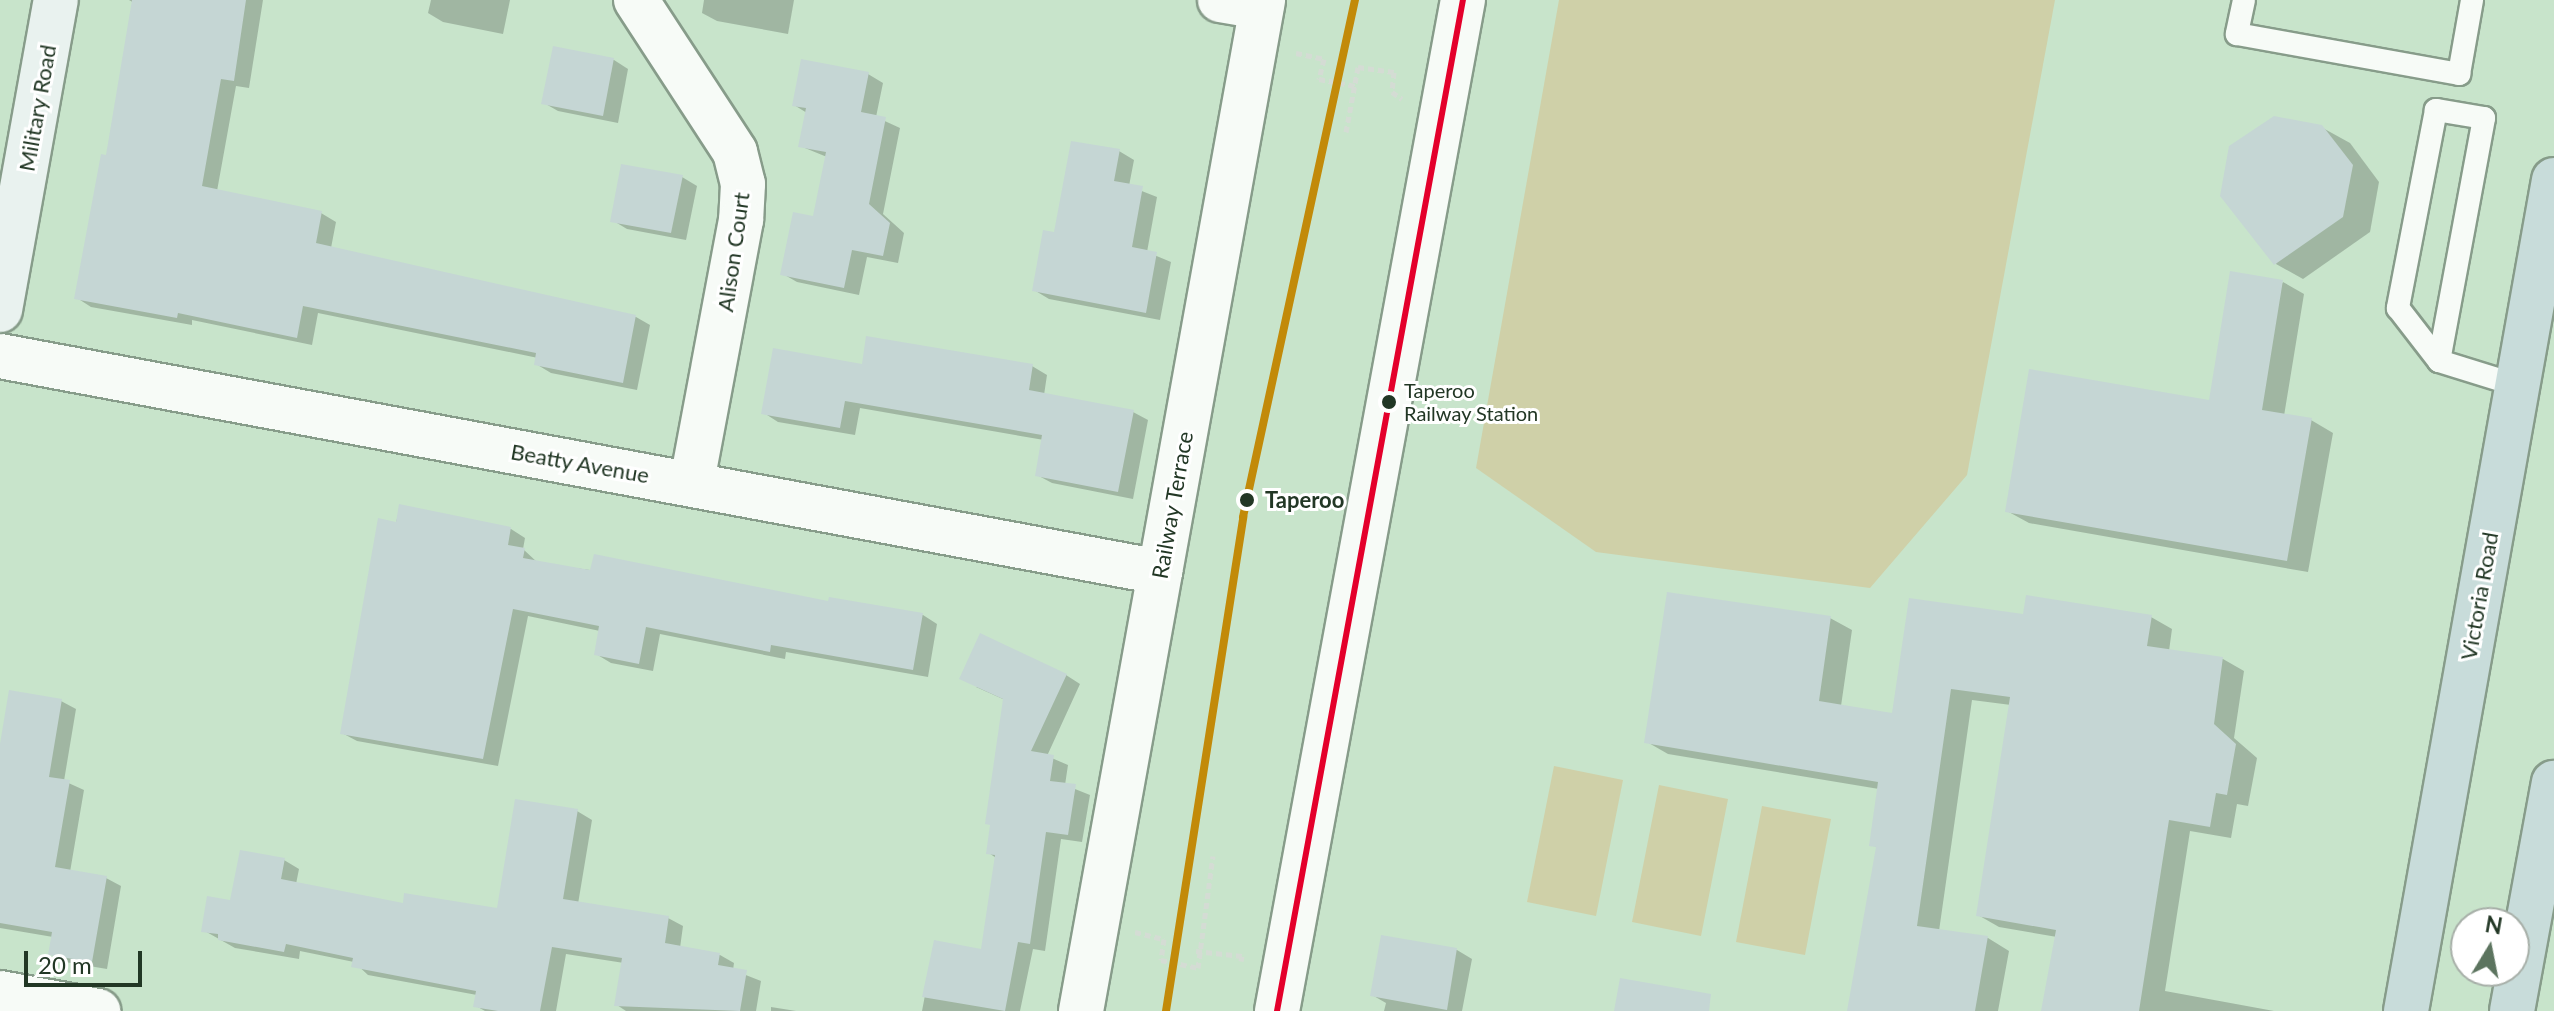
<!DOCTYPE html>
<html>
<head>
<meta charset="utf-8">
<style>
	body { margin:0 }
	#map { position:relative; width:2554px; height:1011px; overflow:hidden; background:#c8e4cb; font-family:Lato,sans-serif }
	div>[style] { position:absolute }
	.green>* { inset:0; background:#cfd0a8 }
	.shadow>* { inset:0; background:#0003 }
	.building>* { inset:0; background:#c5d6d4 }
	.path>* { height:5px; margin-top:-2.5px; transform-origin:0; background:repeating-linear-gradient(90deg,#d4dcd4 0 6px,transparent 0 10px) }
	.roads { filter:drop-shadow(2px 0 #879c8a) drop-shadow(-2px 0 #879c8a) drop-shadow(0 2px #879c8a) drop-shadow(0 -2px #879c8a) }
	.lane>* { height:22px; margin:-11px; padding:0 11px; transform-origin:11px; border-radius:11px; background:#f7fbf7 }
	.street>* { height:44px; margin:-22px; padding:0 22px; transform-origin:22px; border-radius:22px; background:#f7fbf7 }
	.secondary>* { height:44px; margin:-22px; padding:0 22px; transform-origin:22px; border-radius:22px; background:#e9f2ef }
	.highway>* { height:44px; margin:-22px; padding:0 22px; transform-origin:22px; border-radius:22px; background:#c8dcda }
	.bus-1>* { height:6px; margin:-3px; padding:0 3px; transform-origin:3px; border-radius:3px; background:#e4002b }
	.rail-1>* { height:8px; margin:-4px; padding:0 4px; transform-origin:4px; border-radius:4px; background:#c28a09 }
	.dots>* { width:22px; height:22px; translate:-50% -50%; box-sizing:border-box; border:4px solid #fff; border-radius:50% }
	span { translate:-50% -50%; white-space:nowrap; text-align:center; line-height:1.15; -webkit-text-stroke:6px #fff; paint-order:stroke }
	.bus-label { font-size:20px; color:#223725 }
	.left { translate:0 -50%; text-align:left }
	.street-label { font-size:22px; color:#223725 }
	.stop-label { font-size:22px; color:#223725; font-weight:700 }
	.north { position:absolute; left:2450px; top:907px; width:80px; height:80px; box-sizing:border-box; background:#fff; border:2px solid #a7afa8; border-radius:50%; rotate:10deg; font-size:22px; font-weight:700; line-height:32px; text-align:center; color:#223725 }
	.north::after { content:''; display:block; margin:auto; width:28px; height:36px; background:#5c745f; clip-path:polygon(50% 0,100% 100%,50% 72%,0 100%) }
	.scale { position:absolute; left:24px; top:951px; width:118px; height:36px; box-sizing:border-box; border:4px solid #223725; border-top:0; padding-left:10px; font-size:24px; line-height:28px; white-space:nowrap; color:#223725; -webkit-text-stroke:6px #fff; paint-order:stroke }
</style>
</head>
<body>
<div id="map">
	<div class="green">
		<div style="clip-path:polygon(1559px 0,2055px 0,1967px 475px,1870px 588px,1596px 552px,1476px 468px)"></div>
		<div style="clip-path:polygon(1554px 766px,1623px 780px,1596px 916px,1527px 902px)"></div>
		<div style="clip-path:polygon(1659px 785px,1728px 799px,1701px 936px,1632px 922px)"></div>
		<div style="clip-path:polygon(1762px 806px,1831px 819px,1805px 955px,1736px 942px)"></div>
	</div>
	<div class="shadow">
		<div style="clip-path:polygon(129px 0,263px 0,249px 88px,236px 86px,217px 191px,321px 213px,336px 222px,331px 248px,636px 317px,650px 325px,637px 390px,551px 373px,536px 364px,538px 358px,318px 313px,312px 345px,192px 320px,192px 325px,91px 307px,77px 298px,126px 62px,134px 3px)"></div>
		<div style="clip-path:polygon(431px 0,510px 0,503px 34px,443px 22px,428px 13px)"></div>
		<div style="clip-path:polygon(704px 0,794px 0,788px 34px,717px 21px,702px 13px)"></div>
		<div style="clip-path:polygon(554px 48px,614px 60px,628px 69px,618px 123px,558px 111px,544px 103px)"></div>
		<div style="clip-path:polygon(868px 74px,883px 83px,876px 117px,900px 128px,883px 214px,904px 233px,898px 263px,867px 257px,859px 295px,797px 282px,783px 274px,814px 219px,827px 157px,800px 146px,807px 113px,794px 105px)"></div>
		<div style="clip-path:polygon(2321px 127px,2350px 143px,2379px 182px,2370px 232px,2303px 279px,2276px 264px)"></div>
		<div style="clip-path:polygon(1119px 151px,1134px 160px,1129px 186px,1157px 197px,1147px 252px,1171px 262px,1160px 320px,1049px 299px,1034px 290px)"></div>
		<div style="clip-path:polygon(682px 177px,697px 186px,686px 240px,627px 229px,612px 220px)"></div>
		<div style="clip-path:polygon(2283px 282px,2304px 294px,2284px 416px,2311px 420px,2333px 433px,2308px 572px,2029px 523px,2007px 511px,2210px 403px)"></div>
		<div style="clip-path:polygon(864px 366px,1032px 366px,1047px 375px,1044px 395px,1133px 412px,1148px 420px,1133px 499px,1052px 483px,1037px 475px,1044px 440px,860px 408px,855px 435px,778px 422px,764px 413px)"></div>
		<div style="clip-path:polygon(400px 507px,511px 529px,525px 538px,523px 549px,538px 563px,923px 615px,937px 624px,928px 677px,786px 652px,785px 659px,660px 634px,653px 671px,611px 663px,596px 654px,600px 631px,528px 616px,498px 766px,357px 741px,342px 733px)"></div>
		<div style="clip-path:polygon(2024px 616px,2151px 617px,2172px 629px,2169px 651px,2223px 659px,2244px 671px,2234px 738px,2257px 758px,2248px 806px,2237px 804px,2231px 838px,2190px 831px,2165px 991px,2274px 1011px,2043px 1011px,2057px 937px,1999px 927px,1978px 915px,2011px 705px,1972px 700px,1939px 931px,1988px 938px,2009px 951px,1998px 1011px,1851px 1011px,1878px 848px,1871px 844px,1879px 789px,1668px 754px,1647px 742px,1830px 618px,1852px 630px,1841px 706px,1894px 715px)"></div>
		<div style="clip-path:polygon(1066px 675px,1080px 684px,1047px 756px,1068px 765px,1065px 785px,1090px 795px,1082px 842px,1061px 839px,1045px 951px,1033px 949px,1020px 1011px,922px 1011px,935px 942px,983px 951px,996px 858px,989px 853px,1005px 700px,976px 687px)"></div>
		<div style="clip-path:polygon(61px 701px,76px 709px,64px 781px,84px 790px,70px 872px,106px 878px,121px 886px,107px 969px,65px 962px,50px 954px,53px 937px,0 928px,0 761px)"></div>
		<div style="clip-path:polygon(577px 811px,592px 820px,578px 904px,668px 918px,683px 926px,680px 948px,720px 955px,734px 963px,733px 970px,761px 981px,756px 1011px,626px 1011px,617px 1005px,624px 963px,566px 954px,556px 1011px,485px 1011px,476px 1006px,477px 995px,368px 975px,354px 962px,300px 951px,299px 959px,235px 948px,203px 930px,284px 860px,299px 869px,296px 884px,404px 905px,499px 910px)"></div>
		<div style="clip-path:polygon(1383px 937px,1457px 950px,1472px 959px,1462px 1011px,1384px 1011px,1386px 1003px,1372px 995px)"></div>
		<div style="clip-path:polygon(771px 1007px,796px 1011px,771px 1011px)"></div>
	</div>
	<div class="building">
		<div style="clip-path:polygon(132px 0,246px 0,234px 81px,221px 79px,202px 186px,322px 211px,316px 243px,636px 315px,623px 383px,534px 365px,536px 353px,303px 306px,297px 338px,178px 313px,177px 318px,74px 299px,101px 154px,106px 155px)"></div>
		<div style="clip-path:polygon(553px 46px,614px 58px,603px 116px,541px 104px)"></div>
		<div style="clip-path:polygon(801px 59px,869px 72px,861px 112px,886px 117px,869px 204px,890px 223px,883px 256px,852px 250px,844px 288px,780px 275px,793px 212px,813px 216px,826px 152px,798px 147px,806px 108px,792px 106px)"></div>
		<div style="clip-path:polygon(2274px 116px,2322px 125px,2353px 165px,2343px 217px,2274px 265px,2220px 196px,2229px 146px)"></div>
		<div style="clip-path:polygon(1071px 141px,1120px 149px,1114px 181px,1143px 186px,1132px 247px,1157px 252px,1146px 313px,1032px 291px,1043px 230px,1054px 232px)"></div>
		<div style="clip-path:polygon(621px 164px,683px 175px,671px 233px,610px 222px)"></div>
		<div style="clip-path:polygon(2230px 271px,2283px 280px,2262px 410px,2312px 418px,2287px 561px,2005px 512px,2029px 369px,2209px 400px)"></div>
		<div style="clip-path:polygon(866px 336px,1033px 364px,1029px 390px,1134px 410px,1118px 492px,1035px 476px,1042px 435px,845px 401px,840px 428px,761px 414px,773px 348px,862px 364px)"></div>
		<div style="clip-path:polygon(399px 504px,511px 527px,508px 545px,525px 548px,523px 558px,590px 570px,594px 554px,828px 601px,829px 597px,923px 613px,913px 670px,771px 645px,770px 652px,646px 627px,639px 664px,594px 655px,599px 626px,513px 609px,483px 759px,340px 734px,378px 518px,396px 522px)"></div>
		<div style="clip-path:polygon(1667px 592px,1831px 616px,1819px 701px,1892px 713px,1909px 598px,2023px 614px,2026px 595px,2152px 615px,2147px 646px,2223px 657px,2214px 724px,2236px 744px,2227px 795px,2216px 793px,2210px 827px,2169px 820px,2139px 1011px,2041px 1011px,2056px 930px,1976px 916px,2010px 697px,1951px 689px,1917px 926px,1988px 936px,1975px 1011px,1847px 1011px,1876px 847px,1869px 846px,1878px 782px,1644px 743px)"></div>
		<div style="clip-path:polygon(980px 633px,1067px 674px,1031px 751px,1054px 755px,1050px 781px,1076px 784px,1068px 835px,1046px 832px,1030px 944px,1018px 942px,1005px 1011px,922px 997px,934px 940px,981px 949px,995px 855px,986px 854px,990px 825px,985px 824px,1003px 699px,959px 679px)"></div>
		<div style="clip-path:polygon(9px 690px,62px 699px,49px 777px,70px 780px,55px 867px,107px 876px,92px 962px,48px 955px,52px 932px,0 923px,0 744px)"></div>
		<div style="clip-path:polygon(515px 799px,578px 809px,563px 899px,669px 916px,665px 943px,720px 953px,718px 965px,747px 970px,740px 1011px,614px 1006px,622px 958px,552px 947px,540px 1011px,498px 1011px,473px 1007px,476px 991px,351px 967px,353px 958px,286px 944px,284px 952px,218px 940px,218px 934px,201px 932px,207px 896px,230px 900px,240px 850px,285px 858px,281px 879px,403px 903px,404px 893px,497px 908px)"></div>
		<div style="clip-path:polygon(1381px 935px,1457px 948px,1447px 1010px,1370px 996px)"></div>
		<div style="clip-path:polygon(1620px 978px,1711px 994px,1709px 1011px,1614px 1011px)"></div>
	</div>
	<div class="path">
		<div style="left:1296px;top:53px;width:29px;rotate:12deg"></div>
		<div style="left:1324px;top:59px;width:21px;rotate:104deg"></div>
		<div style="left:1319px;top:79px;width:38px;rotate:11deg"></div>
		<div style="left:1346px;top:132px;width:66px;rotate:-79.5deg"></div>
		<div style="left:1358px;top:67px;width:36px;rotate:8deg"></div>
		<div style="left:1394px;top:72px;width:20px;rotate:96deg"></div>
		<div style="left:1392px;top:92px;width:12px;rotate:35deg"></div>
		<div style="left:1135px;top:932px;width:30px;rotate:14deg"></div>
		<div style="left:1164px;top:939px;width:21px;rotate:98deg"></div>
		<div style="left:1161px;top:960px;width:38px;rotate:12deg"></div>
		<div style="left:1198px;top:968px;width:113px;rotate:-82.4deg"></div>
		<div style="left:1196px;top:951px;width:46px;rotate:6.2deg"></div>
		<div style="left:1242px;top:956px;width:5px;rotate:101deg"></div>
	</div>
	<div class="roads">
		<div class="lane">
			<div style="left:2244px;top:0;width:35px;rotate:102deg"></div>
			<div style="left:2237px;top:34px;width:226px;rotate:10.2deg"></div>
			<div style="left:2459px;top:74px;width:75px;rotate:-80deg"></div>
			<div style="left:2439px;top:361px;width:247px;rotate:-79.5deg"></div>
			<div style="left:2484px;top:118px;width:49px;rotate:-170.5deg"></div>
			<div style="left:2436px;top:110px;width:202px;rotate:100.9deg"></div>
			<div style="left:2398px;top:308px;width:67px;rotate:52.3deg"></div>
			<div style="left:2439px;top:361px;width:81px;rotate:17.3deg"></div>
		</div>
		<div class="street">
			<div style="left:636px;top:0;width:181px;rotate:56.9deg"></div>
			<div style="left:735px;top:152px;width:33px;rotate:76deg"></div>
			<div style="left:743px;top:184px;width:36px;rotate:93deg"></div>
			<div style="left:741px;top:220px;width:268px;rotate:100.6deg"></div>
			<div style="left:1220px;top:0;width:42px;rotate:9.7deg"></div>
			<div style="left:0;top:356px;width:1180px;rotate:10.55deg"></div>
			<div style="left:0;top:993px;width:100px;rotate:10.4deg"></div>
			<div style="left:1081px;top:1011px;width:1027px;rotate:-79.79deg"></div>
			<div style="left:1277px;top:1011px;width:1028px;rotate:-79.58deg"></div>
		</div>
		<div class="secondary">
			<div style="left:0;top:310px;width:315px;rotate:-79.8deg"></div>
		</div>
		<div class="highway">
			<div style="left:2406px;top:1011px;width:844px;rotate:-79.9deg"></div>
			<div style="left:2512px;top:1011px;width:232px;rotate:-79.6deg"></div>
		</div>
	</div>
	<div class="bus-1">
		<div style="left:1277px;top:1011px;width:1028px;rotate:-79.58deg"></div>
	</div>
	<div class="rail-1">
		<div style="left:1166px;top:1011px;width:500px;rotate:-81.1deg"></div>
		<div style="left:1243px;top:517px;width:529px;rotate:-77.78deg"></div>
	</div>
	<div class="dots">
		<div style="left:1389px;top:402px;background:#223725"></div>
		<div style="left:1247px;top:500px;background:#223725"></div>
	</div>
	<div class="bus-label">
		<span class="left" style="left:1404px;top:402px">Taperoo<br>Railway Station</span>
	</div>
	<div class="street-label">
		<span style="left:37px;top:108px;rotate:-80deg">Military Road</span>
		<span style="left:733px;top:252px;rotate:-82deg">Alison Court</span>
		<span style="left:580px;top:463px;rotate:10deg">Beatty Avenue</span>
		<span style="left:1172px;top:505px;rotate:-80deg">Railway Terrace</span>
		<span style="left:2479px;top:596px;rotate:-80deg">Victoria Road</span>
	</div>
	<div class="stop-label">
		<span class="left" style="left:1265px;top:500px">Taperoo</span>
	</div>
	<div class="north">N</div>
	<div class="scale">20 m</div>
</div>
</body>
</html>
